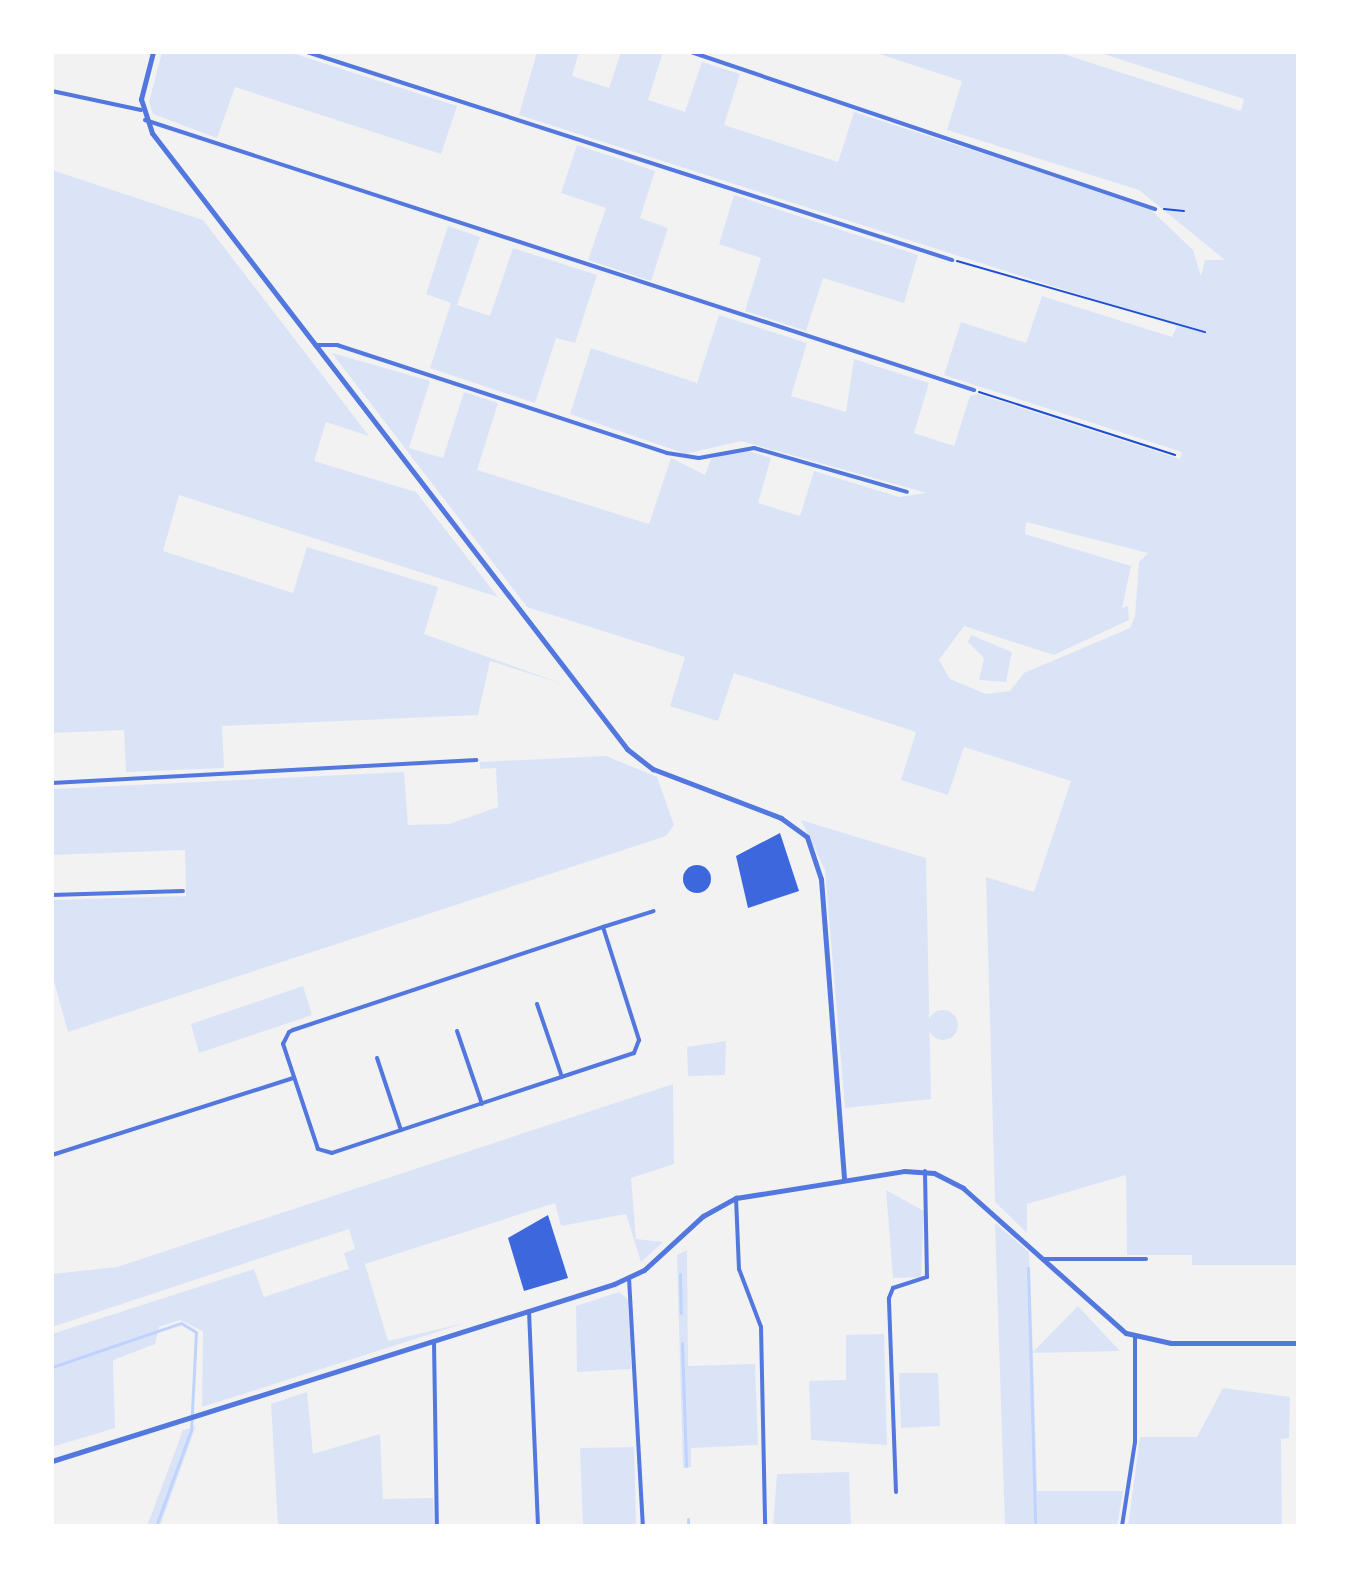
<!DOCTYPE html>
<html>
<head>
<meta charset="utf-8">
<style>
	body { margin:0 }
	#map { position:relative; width:1350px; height:1578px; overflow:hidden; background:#f2f2f2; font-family:"Open Sans",sans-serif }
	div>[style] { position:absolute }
	.green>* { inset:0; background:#dbe4f7 }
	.round { border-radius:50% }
	.stream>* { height:3px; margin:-1.5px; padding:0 1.5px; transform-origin:1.5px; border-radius:1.5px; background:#bfd3fe }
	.building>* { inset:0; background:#3d67dc }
	.path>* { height:2px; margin:-1px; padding:0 1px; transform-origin:1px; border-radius:1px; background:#1d4ed8 }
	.minor>* { height:4px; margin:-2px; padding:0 2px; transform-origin:2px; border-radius:2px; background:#5277de }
	.tertiary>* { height:5px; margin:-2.5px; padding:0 2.5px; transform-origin:2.5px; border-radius:2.5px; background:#5277de }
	span { translate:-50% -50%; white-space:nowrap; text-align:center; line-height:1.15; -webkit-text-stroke:7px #fff; paint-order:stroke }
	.frame { position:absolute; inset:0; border:54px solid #fff; pointer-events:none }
</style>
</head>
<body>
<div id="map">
	<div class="green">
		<div style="clip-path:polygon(162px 52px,289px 52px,457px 106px,441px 154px,235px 87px,217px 138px,153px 114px,149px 102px)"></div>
		<div style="clip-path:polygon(evenodd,537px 52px,579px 52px,572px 76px,609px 88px,621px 52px,663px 52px,648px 100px,685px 112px,702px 62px,740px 74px,724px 125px,838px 162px,854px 112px,1148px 207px,1193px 250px,1201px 276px,1205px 260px,1225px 260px,1139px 190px,947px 130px,962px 81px,873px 52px,1057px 52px,1241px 111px,1244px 99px,1097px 52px,1298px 52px,1298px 1265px,1192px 1265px,1192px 1255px,1127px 1255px,1126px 1175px,1027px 1204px,1027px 1233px,995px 1202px,986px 877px,1034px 892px,1071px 781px,964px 747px,948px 795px,901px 780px,916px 732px,734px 673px,718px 721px,670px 706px,685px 657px,527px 607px,332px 353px,430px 381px,409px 448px,443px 458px,464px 392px,498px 403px,477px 470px,649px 524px,671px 458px,705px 475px,711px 459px,724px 455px,746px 450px,771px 458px,758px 503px,800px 516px,814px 471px,899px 497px,927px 493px,741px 441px,686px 454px,570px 414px,591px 348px,697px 383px,719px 315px,807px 343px,791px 396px,846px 412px,854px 359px,929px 383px,914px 433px,954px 446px,970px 396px,978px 394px,1180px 459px,1182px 452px,944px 375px,961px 322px,1026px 343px,1042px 296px,1172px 337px,1177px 326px,519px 115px,537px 52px,1026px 522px,1148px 553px,1139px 562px,1135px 616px,1130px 628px,1024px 673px,1010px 691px,986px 694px,950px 679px,939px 660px,964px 626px,1054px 655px,1129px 620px,1128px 606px,1122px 608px,1131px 566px,1025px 534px,1026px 522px)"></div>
		<div style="clip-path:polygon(577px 145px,655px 171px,640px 218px,668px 228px,651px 281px,588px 260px,606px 208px,561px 193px)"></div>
		<div style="clip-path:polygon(52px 170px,203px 220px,369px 436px,326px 422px,314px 461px,416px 492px,498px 597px,179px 495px,163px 551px,293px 593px,307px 547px,438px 587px,424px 634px,563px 684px,490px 661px,478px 715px,222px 726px,224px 768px,126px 772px,124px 730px,52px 733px)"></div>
		<div style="clip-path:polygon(734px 195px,918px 255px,904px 303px,823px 278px,806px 331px,745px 311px,761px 258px,719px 244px)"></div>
		<div style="clip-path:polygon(448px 226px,480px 237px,457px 305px,490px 316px,513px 248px,597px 275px,575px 343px,556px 338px,535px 403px,430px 368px,451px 303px,426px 294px)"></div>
		<div style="clip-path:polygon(971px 635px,1012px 652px,1006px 682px,979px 680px,984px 658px,968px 642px)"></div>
		<div style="clip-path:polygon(606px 756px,657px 777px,674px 825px,666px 836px,68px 1032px,52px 974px,52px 900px,186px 896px,185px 850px,52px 855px,52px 789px,404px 772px,408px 825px,449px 824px,498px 807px,496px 768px,480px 769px,480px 762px)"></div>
		<div style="clip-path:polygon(801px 820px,926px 858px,931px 1099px,845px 1108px,825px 870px)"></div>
		<div style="clip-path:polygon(303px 986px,312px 1015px,199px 1053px,191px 1024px)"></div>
		<div class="round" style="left:928px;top:1010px;width:30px;height:30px"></div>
		<div style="clip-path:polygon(726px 1041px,725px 1075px,688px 1076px,687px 1047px)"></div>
		<div style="clip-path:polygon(673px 1084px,674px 1164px,631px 1178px,636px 1239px,663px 1242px,641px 1262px,626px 1214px,561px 1226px,555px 1203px,365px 1264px,388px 1341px,465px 1323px,202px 1407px,203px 1331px,180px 1320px,159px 1327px,155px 1344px,113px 1360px,115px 1428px,52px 1447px,52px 1334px,254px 1269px,264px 1297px,349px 1269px,344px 1253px,355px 1249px,349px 1229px,52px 1327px,52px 1274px,117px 1267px)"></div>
		<div style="clip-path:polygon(886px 1190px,924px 1211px,921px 1277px,893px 1278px)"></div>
		<div style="clip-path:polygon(995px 1223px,1029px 1252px,1033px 1352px,1078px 1306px,1120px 1351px,1033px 1353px,1037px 1491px,1123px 1491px,1117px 1526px,1005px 1526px)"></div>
		<div style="clip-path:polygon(687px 1250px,688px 1366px,755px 1364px,758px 1445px,691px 1448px,691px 1467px,683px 1468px,677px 1255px)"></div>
		<div style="clip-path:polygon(619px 1292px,630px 1301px,631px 1369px,577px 1372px,576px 1306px)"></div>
		<div style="clip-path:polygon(884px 1334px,887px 1445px,811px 1440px,809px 1381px,846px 1380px,846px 1335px)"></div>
		<div style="clip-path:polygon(899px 1373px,938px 1373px,940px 1426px,901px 1428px)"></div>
		<div style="clip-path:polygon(1223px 1388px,1290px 1397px,1289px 1438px,1281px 1439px,1282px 1526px,1128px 1526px,1140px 1437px,1197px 1437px)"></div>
		<div style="clip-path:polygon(307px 1392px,313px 1454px,380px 1434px,383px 1499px,433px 1498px,434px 1526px,278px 1526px,271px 1404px)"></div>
		<div style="clip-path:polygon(196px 1426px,160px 1526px,147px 1526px,183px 1430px)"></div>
		<div style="clip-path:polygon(634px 1447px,636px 1526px,583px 1526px,580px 1448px)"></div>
		<div style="clip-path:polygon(849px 1472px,851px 1526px,773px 1526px,777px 1474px)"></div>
	</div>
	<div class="stream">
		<div style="left:1028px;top:1268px;width:258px;rotate:88.4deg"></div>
		<div style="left:680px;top:1274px;width:39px;rotate:89deg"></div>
		<div style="left:682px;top:1343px;width:123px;rotate:88.1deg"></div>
		<div style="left:52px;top:1367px;width:136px;rotate:-18.8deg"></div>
		<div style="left:181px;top:1323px;width:17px;rotate:31deg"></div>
		<div style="left:196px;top:1332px;width:98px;rotate:92.9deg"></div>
		<div style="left:191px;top:1430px;width:102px;rotate:110deg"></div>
		<div style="left:688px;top:1519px;width:7px;rotate:90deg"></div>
	</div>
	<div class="building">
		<div style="clip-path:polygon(780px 833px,799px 891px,748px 908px,736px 856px)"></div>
		<div class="round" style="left:683px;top:865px;width:28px;height:28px"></div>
		<div style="clip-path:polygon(548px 1215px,568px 1278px,524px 1291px,508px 1238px)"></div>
	</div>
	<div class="path">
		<div style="left:1164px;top:209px;width:20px;rotate:6deg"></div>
		<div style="left:957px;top:261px;width:258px;rotate:16deg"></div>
		<div style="left:979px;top:392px;width:206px;rotate:17.8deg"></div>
	</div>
	<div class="minor">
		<div style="left:307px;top:52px;width:678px;rotate:17.87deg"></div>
		<div style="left:691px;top:52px;width:490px;rotate:18.7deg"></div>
		<div style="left:52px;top:91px;width:91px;rotate:12.1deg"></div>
		<div style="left:145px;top:120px;width:872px;rotate:18.04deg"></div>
		<div style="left:315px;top:345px;width:22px"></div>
		<div style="left:337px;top:345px;width:347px;rotate:18.1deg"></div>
		<div style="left:667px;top:453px;width:32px;rotate:9deg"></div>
		<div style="left:699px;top:458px;width:56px;rotate:-10.3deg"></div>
		<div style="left:754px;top:448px;width:159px;rotate:16deg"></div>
		<div style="left:52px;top:783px;width:425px;rotate:-3.1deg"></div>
		<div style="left:52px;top:895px;width:131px;rotate:-1.7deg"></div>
		<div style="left:603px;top:927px;width:119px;rotate:72.3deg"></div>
		<div style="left:639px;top:1040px;width:14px;rotate:111deg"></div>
		<div style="left:634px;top:1053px;width:318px;rotate:161.7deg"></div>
		<div style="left:332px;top:1153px;width:15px;rotate:-164deg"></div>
		<div style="left:318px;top:1149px;width:111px;rotate:-108.4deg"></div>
		<div style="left:283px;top:1044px;width:13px;rotate:-63deg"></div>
		<div style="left:289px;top:1032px;width:4px;rotate:-27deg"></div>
		<div style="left:293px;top:1030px;width:327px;rotate:-18.4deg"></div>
		<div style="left:603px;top:927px;width:53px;rotate:-17.4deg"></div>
		<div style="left:537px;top:1004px;width:77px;rotate:71.1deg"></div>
		<div style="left:457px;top:1031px;width:77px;rotate:71.1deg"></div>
		<div style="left:377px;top:1058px;width:76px;rotate:71.6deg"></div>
		<div style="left:52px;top:1155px;width:254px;rotate:-17.7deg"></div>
		<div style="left:736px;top:1198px;width:71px;rotate:87.6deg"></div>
		<div style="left:739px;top:1269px;width:62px;rotate:69.2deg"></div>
		<div style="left:761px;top:1327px;width:199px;rotate:88.8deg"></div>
		<div style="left:1044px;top:1259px;width:102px"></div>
		<div style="left:629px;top:1278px;width:248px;rotate:86.8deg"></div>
		<div style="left:529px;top:1311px;width:215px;rotate:87.6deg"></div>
		<div style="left:434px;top:1342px;width:184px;rotate:89.1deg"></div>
		<div style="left:896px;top:1492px;width:194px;rotate:-92.1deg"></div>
		<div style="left:889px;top:1298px;width:11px;rotate:-68deg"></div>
		<div style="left:893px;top:1288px;width:36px;rotate:-18deg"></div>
		<div style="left:927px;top:1277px;width:106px;rotate:-91.1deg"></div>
		<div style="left:1122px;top:1526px;width:85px;rotate:-81.2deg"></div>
		<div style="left:1135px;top:1442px;width:105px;rotate:-90deg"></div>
	</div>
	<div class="tertiary">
		<div style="left:153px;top:52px;width:49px;rotate:104.3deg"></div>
		<div style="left:141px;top:99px;width:36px;rotate:72deg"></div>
		<div style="left:152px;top:133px;width:778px;rotate:52.36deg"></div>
		<div style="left:627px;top:749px;width:33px;rotate:38deg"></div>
		<div style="left:653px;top:769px;width:137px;rotate:20.9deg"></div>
		<div style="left:781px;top:818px;width:32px;rotate:36deg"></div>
		<div style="left:807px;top:837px;width:44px;rotate:71.6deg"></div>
		<div style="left:821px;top:879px;width:302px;rotate:85.6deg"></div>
		<div style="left:52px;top:1461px;width:589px;rotate:-17.48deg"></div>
		<div style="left:614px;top:1284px;width:33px;rotate:-25deg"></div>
		<div style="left:644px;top:1270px;width:80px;rotate:-42.5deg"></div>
		<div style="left:703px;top:1216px;width:38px;rotate:-29deg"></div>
		<div style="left:736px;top:1198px;width:170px;rotate:-9.1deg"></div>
		<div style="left:904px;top:1171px;width:30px;rotate:4deg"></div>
		<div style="left:934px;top:1173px;width:33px;rotate:27deg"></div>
		<div style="left:963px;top:1188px;width:218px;rotate:41.7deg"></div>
		<div style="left:1126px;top:1333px;width:46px;rotate:12.5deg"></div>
		<div style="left:1171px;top:1343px;width:127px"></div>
	</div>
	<div class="frame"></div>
</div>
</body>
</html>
